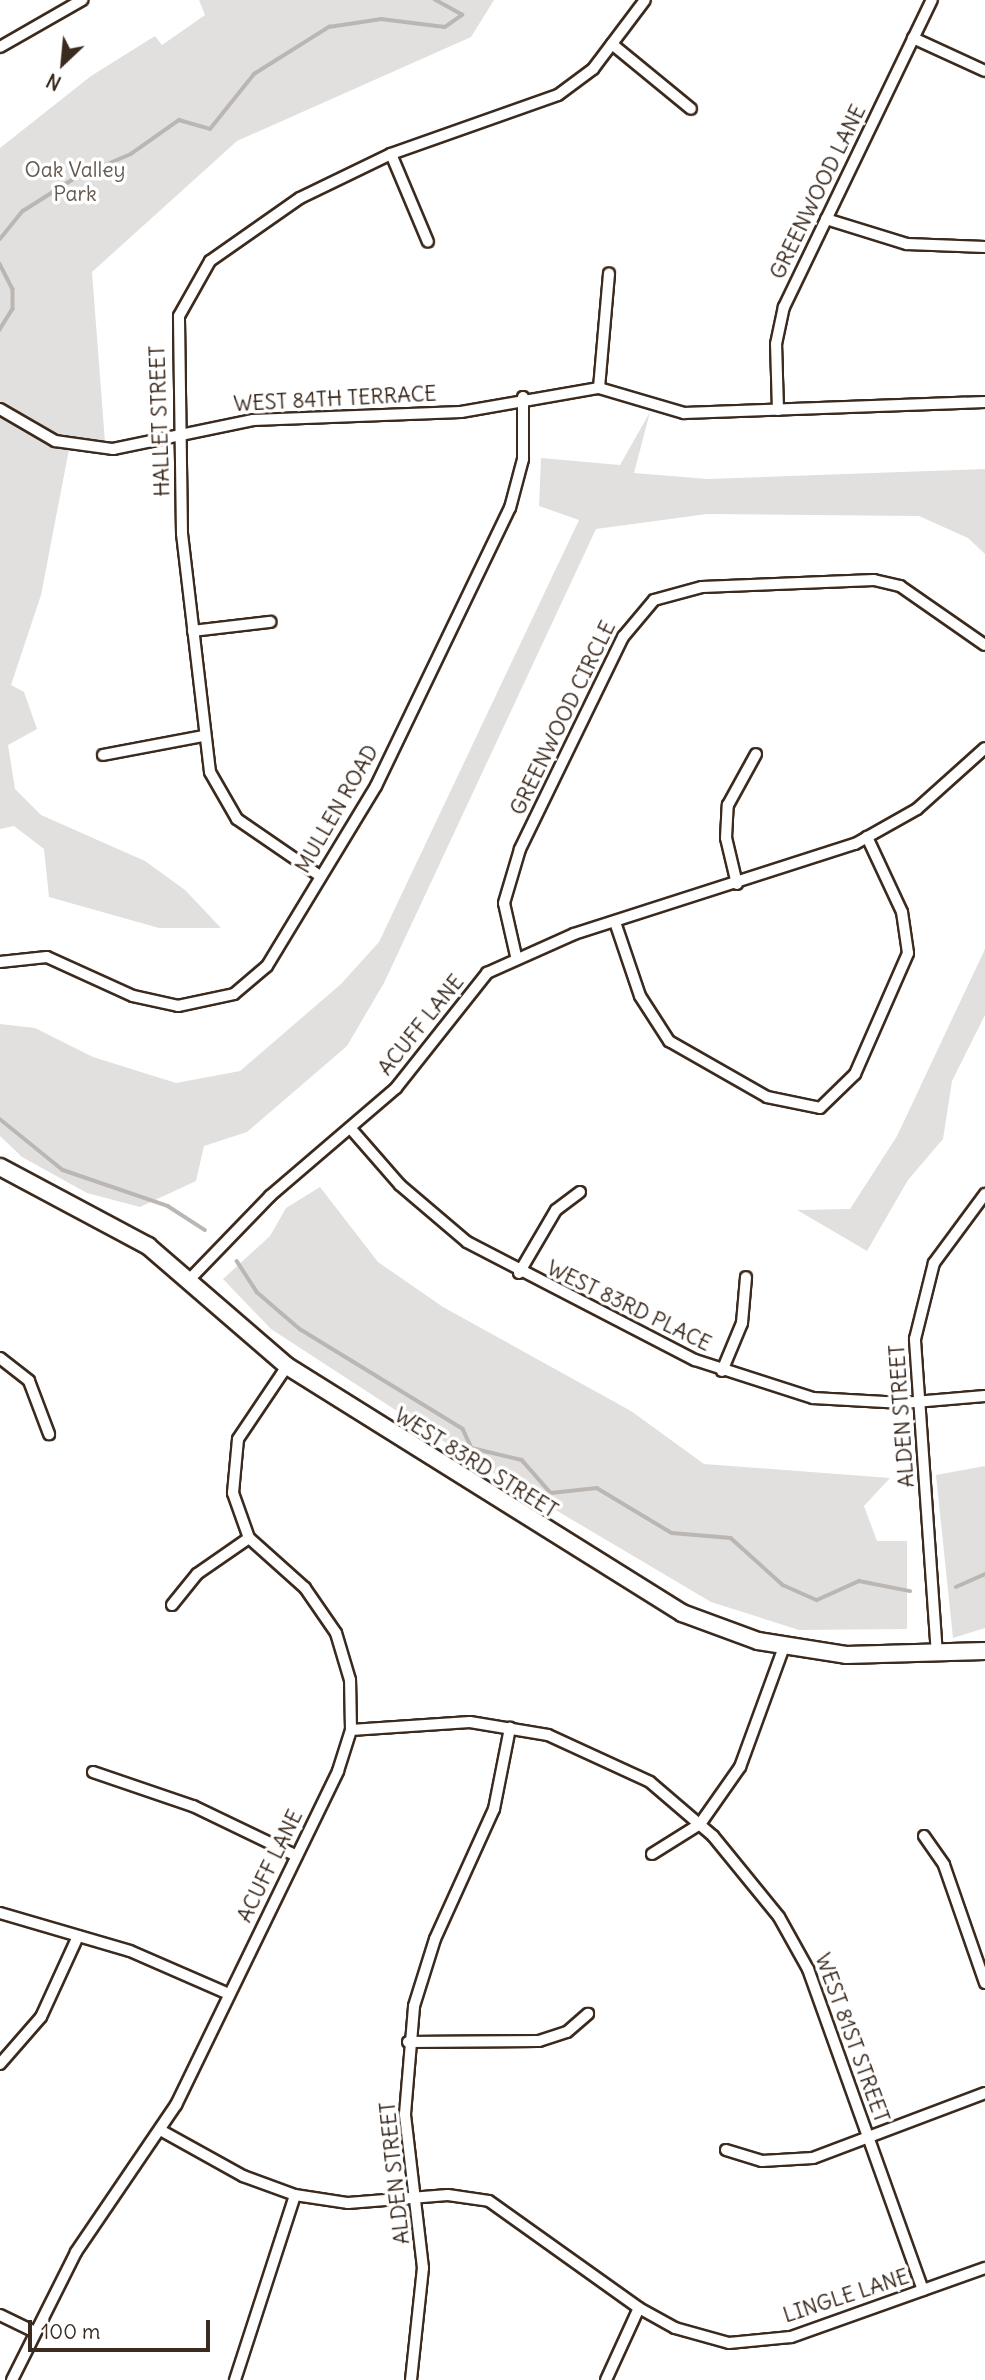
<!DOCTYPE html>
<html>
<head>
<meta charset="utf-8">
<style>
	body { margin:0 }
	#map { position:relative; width:985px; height:2380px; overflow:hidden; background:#fff; font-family:Delius,sans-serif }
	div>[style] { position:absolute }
	.green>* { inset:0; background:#e2e0de }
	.stream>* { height:3.5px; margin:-1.75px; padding:0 1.75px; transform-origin:1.75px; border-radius:1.75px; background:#bcb6b3 }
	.roads { filter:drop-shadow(2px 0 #3b2a1e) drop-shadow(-2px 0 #3b2a1e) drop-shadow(0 2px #3b2a1e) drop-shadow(0 -2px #3b2a1e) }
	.street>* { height:10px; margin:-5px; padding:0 5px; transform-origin:5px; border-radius:5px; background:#fff }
	.secondary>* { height:16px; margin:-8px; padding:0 8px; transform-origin:8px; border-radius:8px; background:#fff }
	span { translate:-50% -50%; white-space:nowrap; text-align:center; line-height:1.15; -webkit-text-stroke:7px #fff; paint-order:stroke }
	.park-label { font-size:21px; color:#65584e }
	.street-label { font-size:21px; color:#3b2a1e }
	.north { position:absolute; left:28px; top:28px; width:70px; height:70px; -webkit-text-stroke:5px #fff; paint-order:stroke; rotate:206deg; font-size:19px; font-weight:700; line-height:28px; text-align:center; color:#3b2a1e }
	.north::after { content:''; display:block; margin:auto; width:24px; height:32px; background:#3b2a1e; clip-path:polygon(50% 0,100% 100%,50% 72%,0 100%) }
	.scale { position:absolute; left:28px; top:2320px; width:182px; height:32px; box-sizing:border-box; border:4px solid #3b2a1e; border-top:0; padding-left:9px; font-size:21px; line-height:24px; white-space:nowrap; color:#3b2a1e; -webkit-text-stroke:5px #fff; paint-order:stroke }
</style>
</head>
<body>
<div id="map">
	<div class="green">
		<div style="clip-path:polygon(199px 0,494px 0,471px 37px,237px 141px,92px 272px,105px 442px,71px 439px,41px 595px,11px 685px,24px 692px,37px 729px,8px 745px,15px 789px,41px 815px,145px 861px,185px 890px,221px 928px,159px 928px,49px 897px,44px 849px,14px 826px,0 829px,0 148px,91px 76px,155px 36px,162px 45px,205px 15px)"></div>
		<div style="clip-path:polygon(650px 412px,634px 473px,708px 479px,985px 469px,985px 554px,968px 538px,919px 516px,707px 514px,596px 529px,384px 983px,347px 1046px,247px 1132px,204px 1146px,196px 1181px,140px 1207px,87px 1193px,22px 1157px,0 1136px,0 1024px,35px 1028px,93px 1057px,176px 1083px,240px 1071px,341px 984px,379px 942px,579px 520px,539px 506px,541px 458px,620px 465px)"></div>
		<div style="clip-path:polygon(985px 949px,985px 1015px,952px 1081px,943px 1139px,908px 1180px,867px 1251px,797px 1210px,850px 1209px,897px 1136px)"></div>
		<div style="clip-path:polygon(320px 1187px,378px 1262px,443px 1307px,631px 1411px,704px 1464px,890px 1478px,864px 1506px,877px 1541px,907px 1541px,907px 1629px,799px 1630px,711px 1602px,483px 1467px,271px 1329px,223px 1279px,270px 1236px,286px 1208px)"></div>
		<div style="clip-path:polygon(985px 1466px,985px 1628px,953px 1638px,936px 1475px)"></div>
	</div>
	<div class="stream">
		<div style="left:0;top:239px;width:36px;rotate:-51deg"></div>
		<div style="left:23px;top:211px;width:62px;rotate:-32.4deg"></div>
		<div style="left:75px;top:178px;width:61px;rotate:-23.2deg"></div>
		<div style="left:131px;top:154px;width:59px;rotate:-35.3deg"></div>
		<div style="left:179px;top:120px;width:32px;rotate:16deg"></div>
		<div style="left:210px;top:129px;width:70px;rotate:-51.3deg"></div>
		<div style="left:254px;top:74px;width:89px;rotate:-32.1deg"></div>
		<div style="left:329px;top:27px;width:53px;rotate:-8.7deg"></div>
		<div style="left:381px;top:19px;width:64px;rotate:7.1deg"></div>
		<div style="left:445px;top:27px;width:21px;rotate:-35deg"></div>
		<div style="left:462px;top:15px;width:31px;rotate:-151deg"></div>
		<div style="left:0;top:264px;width:28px;rotate:63deg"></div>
		<div style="left:13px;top:289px;width:20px;rotate:90deg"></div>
		<div style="left:13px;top:309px;width:25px;rotate:122deg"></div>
		<div style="left:0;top:1119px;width:81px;rotate:39deg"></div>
		<div style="left:63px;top:1170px;width:111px;rotate:18.9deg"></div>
		<div style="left:168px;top:1206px;width:44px;rotate:33deg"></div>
		<div style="left:237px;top:1261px;width:37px;rotate:57deg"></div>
		<div style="left:257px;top:1292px;width:57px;rotate:40.7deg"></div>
		<div style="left:300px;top:1329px;width:191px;rotate:31.5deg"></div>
		<div style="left:463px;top:1429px;width:21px;rotate:65deg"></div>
		<div style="left:472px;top:1448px;width:51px;rotate:13.5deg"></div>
		<div style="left:522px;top:1460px;width:44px;rotate:48.7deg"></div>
		<div style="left:551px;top:1493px;width:46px;rotate:-6.2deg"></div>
		<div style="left:597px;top:1488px;width:87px;rotate:31deg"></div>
		<div style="left:672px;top:1533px;width:59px;rotate:4.8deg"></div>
		<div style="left:731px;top:1538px;width:70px;rotate:42.1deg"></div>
		<div style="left:783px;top:1585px;width:37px;rotate:24deg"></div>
		<div style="left:817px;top:1600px;width:46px;rotate:-24.3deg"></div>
		<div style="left:859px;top:1581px;width:52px;rotate:11.1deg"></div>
		<div style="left:956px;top:1587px;width:32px;rotate:-24deg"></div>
	</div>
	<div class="roads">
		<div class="street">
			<div style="left:913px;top:38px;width:79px;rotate:24.6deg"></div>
			<div style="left:612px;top:44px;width:102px;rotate:39.4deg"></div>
			<div style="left:0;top:47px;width:95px;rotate:-29.8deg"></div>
			<div style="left:391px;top:154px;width:95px;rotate:67.2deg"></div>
			<div style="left:826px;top:219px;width:85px;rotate:17.2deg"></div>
			<div style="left:907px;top:244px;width:78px;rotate:2.2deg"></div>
			<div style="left:599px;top:388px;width:115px;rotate:-85deg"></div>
			<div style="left:0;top:409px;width:64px;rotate:30.2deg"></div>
			<div style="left:55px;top:441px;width:59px;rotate:7.9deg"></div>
			<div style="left:113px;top:449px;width:143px;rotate:-11.7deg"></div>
			<div style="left:253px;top:420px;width:208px;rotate:-2.2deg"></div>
			<div style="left:461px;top:412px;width:140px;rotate:-9.9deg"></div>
			<div style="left:599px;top:388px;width:89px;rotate:16.4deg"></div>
			<div style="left:684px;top:413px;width:301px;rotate:-2.1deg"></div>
			<div style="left:778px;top:410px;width:66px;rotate:-91.7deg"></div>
			<div style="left:776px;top:344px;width:38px;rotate:-78deg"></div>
			<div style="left:784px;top:307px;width:341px;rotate:-64.3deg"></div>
			<div style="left:193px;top:631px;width:78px;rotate:-6.7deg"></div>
			<div style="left:103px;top:755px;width:103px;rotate:-10.7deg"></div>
			<div style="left:320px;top:876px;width:101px;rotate:-145.5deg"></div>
			<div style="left:237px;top:819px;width:54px;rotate:-119.9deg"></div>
			<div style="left:210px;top:772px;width:240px;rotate:-96.7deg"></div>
			<div style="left:182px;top:534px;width:218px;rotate:-90.8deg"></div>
			<div style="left:179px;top:316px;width:63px;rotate:-60.6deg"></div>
			<div style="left:210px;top:261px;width:110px;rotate:-35deg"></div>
			<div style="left:300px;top:198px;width:101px;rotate:-25.8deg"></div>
			<div style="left:391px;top:154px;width:177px;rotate:-19.5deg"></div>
			<div style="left:558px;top:95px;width:44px;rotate:-36.6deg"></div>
			<div style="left:593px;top:69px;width:86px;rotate:-53deg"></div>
			<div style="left:737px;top:884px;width:47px;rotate:-103.4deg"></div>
			<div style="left:726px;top:838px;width:33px;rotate:-87deg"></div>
			<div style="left:728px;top:805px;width:58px;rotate:-61.2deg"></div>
			<div style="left:615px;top:922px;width:78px;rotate:71.3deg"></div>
			<div style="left:640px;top:996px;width:54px;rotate:57.2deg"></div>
			<div style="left:669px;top:1041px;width:113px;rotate:29.7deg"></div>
			<div style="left:767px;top:1097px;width:54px;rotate:11.7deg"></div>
			<div style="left:820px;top:1108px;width:49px;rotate:-44.2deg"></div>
			<div style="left:855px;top:1074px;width:132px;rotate:-66.3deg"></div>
			<div style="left:908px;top:953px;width:41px;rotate:-98.3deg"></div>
			<div style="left:902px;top:912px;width:83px;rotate:-115deg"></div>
			<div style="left:516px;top:956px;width:54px;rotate:-102.8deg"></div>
			<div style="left:504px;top:903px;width:56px;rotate:-73.5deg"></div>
			<div style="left:520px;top:849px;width:236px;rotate:-64.1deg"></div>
			<div style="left:623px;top:637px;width:48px;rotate:-50deg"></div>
			<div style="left:654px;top:600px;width:50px;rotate:-15.2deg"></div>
			<div style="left:702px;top:587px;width:172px;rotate:-2.3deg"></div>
			<div style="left:874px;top:580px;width:27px;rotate:13deg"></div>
			<div style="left:900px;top:586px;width:103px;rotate:34.8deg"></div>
			<div style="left:0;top:962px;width:47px;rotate:-6.1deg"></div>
			<div style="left:47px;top:957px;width:94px;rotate:24.4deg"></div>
			<div style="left:133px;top:996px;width:46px;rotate:12.5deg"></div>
			<div style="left:178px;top:1006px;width:57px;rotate:-12.1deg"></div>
			<div style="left:234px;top:994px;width:43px;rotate:-40.3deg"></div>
			<div style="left:267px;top:966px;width:210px;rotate:-58.8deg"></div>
			<div style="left:376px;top:786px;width:309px;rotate:-64.3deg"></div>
			<div style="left:510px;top:508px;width:51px;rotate:-75.1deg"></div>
			<div style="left:523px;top:459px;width:62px;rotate:-90deg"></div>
			<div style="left:352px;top:1130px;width:73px;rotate:48.9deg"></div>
			<div style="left:400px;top:1185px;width:88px;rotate:40.4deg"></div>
			<div style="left:467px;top:1242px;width:257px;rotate:27.4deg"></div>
			<div style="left:695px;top:1360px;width:124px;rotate:17.9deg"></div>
			<div style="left:813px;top:1398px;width:90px;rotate:3.2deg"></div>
			<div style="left:903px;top:1403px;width:82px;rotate:-4.9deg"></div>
			<div style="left:519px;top:1273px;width:73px;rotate:-59.6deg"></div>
			<div style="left:556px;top:1210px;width:30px;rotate:-37deg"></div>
			<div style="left:189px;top:1280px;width:117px;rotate:-46deg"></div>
			<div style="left:270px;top:1196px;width:166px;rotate:-40.6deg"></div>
			<div style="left:396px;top:1088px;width:147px;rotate:-51.6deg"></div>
			<div style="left:487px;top:973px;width:95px;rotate:-24.1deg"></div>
			<div style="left:574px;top:934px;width:295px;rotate:-17.8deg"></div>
			<div style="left:855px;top:844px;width:71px;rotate:-29.4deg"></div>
			<div style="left:917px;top:809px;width:91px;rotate:-41.9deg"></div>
			<div style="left:0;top:1358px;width:37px;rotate:38deg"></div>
			<div style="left:29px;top:1381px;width:57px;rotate:69.3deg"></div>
			<div style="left:722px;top:1371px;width:52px;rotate:-67.4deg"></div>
			<div style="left:742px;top:1323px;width:46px;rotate:-85deg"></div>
			<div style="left:172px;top:1605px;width:40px;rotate:-51deg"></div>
			<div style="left:197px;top:1574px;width:63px;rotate:-34.7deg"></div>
			<div style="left:937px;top:1655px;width:317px;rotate:-94deg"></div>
			<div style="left:915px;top:1339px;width:78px;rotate:-76deg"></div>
			<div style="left:934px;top:1263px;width:86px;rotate:-53.5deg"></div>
			<div style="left:351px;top:1730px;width:119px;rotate:-3.8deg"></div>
			<div style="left:470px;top:1722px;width:79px;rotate:9.5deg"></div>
			<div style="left:548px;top:1735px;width:112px;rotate:24.7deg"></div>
			<div style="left:650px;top:1782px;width:83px;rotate:40.6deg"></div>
			<div style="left:713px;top:1836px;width:104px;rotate:50.8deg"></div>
			<div style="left:779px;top:1917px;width:60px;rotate:60.9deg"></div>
			<div style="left:808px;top:1969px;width:341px;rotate:70.3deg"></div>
			<div style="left:93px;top:1772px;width:106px;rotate:18.8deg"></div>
			<div style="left:193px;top:1806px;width:115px;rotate:25.7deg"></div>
			<div style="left:924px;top:1836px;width:35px;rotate:55deg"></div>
			<div style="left:944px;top:1865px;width:125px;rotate:70.8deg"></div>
			<div style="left:652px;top:1854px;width:57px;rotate:-32deg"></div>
			<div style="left:700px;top:1824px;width:70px;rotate:-54.9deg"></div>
			<div style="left:740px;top:1767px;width:128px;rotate:-69.9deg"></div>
			<div style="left:0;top:1913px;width:135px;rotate:16.3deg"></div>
			<div style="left:130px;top:1951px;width:108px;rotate:23.5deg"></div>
			<div style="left:408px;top:2042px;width:131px;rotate:-0.4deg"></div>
			<div style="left:539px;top:2041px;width:29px;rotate:-18deg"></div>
			<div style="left:567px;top:2032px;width:28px;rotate:-41deg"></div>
			<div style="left:0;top:2064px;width:62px;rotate:-48.9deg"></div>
			<div style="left:41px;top:2017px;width:89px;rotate:-65.4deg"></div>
			<div style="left:162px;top:2131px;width:93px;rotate:29.1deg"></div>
			<div style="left:243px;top:2176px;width:55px;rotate:20.1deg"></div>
			<div style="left:295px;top:2195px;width:54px;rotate:8.6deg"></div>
			<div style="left:348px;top:2203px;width:100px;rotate:-4.6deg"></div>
			<div style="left:448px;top:2195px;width:41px;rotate:8.3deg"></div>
			<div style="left:489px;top:2201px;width:184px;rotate:35.5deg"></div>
			<div style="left:639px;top:2308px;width:41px;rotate:29.1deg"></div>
			<div style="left:675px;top:2328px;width:56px;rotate:15.5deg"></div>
			<div style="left:729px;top:2343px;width:62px;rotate:-5.5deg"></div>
			<div style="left:791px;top:2337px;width:206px;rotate:-19.6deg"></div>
			<div style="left:726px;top:2150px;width:38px;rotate:17deg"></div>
			<div style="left:762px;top:2161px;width:51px;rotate:-3.4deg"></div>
			<div style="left:813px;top:2158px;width:184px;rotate:-20.7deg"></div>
			<div style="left:0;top:2315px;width:39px;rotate:26deg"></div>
			<div style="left:12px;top:2380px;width:143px;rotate:-63.4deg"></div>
			<div style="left:76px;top:2252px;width:178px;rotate:-55.8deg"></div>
			<div style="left:176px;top:2105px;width:371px;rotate:-64.1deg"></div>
			<div style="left:338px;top:1771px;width:43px;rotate:-72.4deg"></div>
			<div style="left:351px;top:1730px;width:50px;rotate:-91.1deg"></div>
			<div style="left:350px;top:1680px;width:49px;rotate:-106.6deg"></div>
			<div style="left:336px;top:1633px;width:55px;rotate:-124.6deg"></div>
			<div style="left:305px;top:1588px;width:75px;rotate:-138.2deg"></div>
			<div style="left:249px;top:1538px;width:48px;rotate:-109.6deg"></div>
			<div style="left:233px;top:1493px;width:54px;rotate:-84.7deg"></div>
			<div style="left:238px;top:1439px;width:88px;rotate:-56.1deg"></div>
			<div style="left:235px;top:2380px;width:194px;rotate:-72deg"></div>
			<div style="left:411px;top:2380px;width:113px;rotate:-83.9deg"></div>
			<div style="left:423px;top:2268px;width:155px;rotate:-96.7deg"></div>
			<div style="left:405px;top:2114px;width:108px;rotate:-85.2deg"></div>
			<div style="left:414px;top:2006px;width:70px;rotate:-72.6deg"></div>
			<div style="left:435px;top:1939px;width:143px;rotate:-65.6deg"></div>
			<div style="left:494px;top:1809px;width:83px;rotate:-78.8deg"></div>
			<div style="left:606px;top:2380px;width:79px;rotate:-65.4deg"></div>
		</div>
		<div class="secondary">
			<div style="left:0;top:1167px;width:168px;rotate:28.1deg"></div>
			<div style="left:148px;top:1246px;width:184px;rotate:40.8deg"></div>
			<div style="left:287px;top:1366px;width:466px;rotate:32deg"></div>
			<div style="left:682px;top:1613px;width:81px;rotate:20.2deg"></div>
			<div style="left:758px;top:1641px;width:89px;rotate:9deg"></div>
			<div style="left:846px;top:1655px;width:139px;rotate:-1.6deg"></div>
		</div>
	</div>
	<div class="park-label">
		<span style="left:75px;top:182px">Oak Valley<br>Park</span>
	</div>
	<div class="street-label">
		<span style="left:818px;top:192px;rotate:-64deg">GREENWOOD LANE</span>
		<span style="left:335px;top:399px;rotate:-3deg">WEST 84TH TERRACE</span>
		<span style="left:160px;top:421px;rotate:-92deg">HALLET STREET</span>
		<span style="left:563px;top:718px;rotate:-64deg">GREENWOOD CIRCLE</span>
		<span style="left:337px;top:809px;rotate:-60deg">MULLEN ROAD</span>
		<span style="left:421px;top:1025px;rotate:-51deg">ACUFF LANE</span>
		<span style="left:629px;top:1306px;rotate:26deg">WEST 83RD PLACE</span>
		<span style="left:902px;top:1416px;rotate:-94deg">ALDEN STREET</span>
		<span style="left:476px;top:1463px;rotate:32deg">WEST 83RD STREET</span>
		<span style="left:270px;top:1866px;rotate:-64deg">ACUFF LANE</span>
		<span style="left:852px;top:2038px;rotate:70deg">WEST 81ST STREET</span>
		<span style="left:395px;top:2173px;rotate:-96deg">ALDEN STREET</span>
		<span style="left:846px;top:2296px;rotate:-18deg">LINGLE LANE</span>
	</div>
	<div class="north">N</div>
	<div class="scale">100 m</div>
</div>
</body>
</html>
